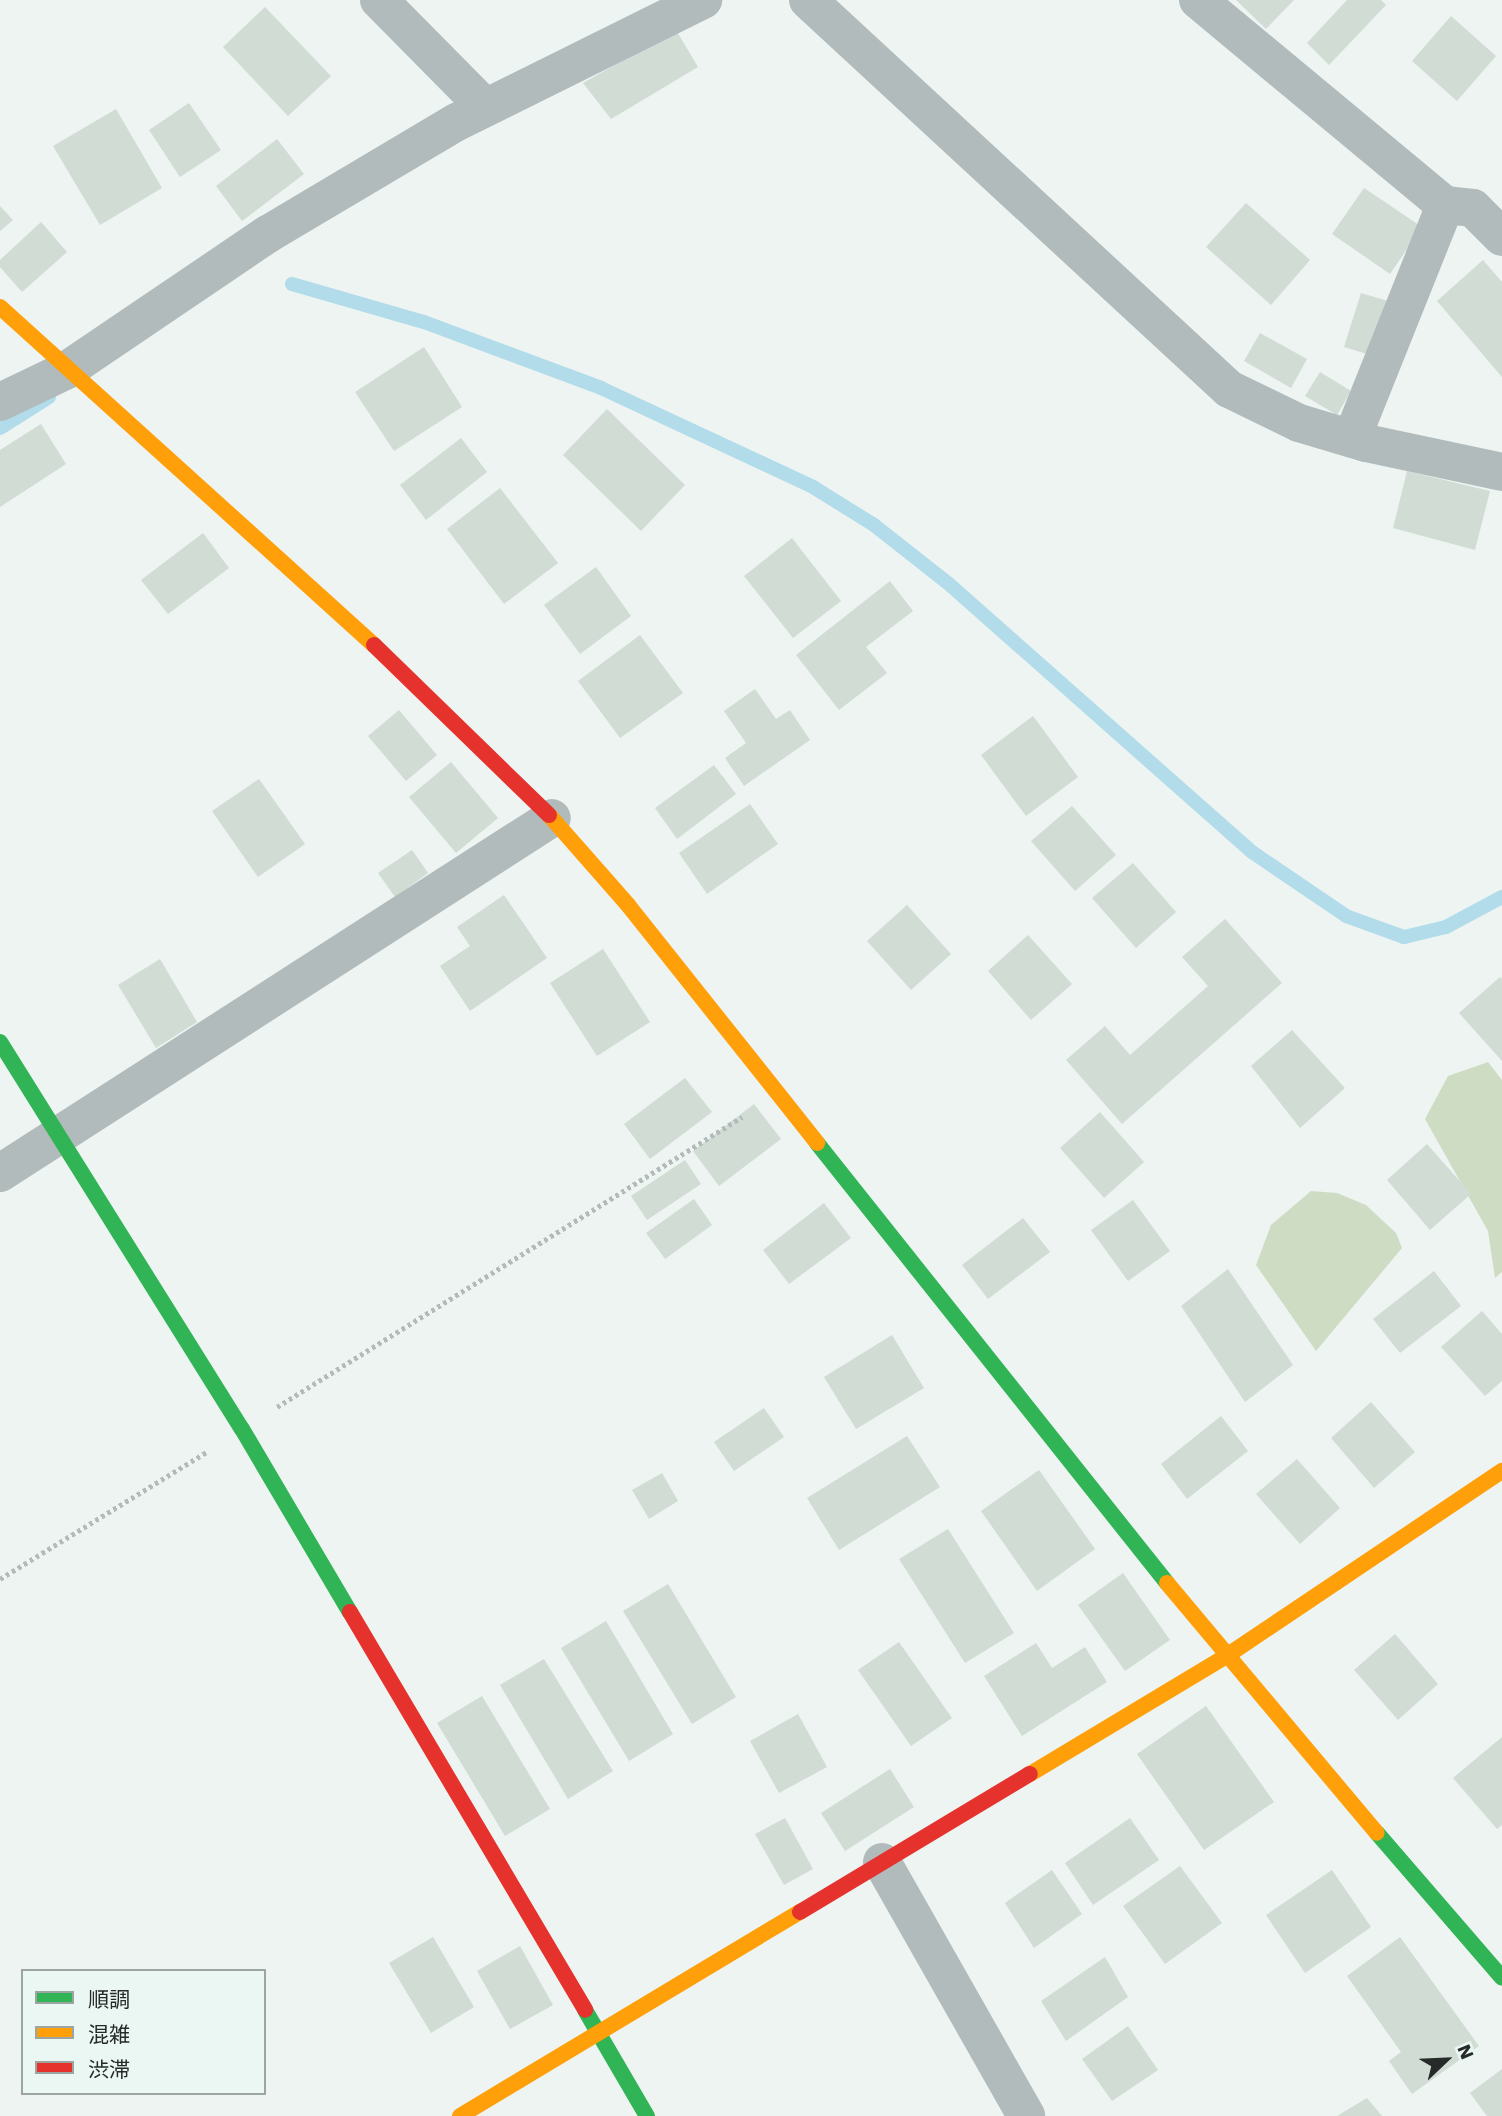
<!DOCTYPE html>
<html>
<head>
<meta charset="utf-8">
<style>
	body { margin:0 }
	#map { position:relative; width:1502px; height:2116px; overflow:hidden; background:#edf4f2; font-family:"Work Sans","Noto Sans JP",sans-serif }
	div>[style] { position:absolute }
	.green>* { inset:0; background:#cfdcc4 }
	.stream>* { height:14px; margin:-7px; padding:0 7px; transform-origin:7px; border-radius:7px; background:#b2dcea }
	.building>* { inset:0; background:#d0dcd4 }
	.path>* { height:4.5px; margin-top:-2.25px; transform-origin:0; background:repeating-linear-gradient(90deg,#b2baba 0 3.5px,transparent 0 7px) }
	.street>* { height:38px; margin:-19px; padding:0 19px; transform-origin:19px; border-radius:19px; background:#b2bbbb }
	.fast>* { height:16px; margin:-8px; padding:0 8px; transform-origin:8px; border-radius:8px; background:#30b455 }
	.slow>* { height:16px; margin:-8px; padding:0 8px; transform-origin:8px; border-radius:8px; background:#ff9f0a }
	.jam>* { height:16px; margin:-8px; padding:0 8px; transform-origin:8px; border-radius:8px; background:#e5322d }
	span { translate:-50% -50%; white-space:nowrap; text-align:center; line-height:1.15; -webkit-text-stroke:5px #eaf7f3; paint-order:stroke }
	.legend { position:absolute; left:21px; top:1969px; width:245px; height:126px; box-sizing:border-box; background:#eaf7f3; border:2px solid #9ca5a2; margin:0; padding:9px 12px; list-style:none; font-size:21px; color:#262a29 }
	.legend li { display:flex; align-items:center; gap:14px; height:35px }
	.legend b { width:35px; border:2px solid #9ca5a2 }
	.north { position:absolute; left:1411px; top:2025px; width:70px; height:70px; -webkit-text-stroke:5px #eaf7f3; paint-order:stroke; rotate:67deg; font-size:19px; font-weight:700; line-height:28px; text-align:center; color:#262a29 }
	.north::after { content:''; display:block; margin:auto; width:24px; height:32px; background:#262a29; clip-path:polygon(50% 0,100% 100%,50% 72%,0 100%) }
</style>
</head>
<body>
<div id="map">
	<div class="green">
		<div style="clip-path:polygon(1488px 1062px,1502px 1080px,1502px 1272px,1495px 1278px,1488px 1231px,1425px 1119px,1448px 1076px)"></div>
		<div style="clip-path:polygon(1311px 1191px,1337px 1193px,1366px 1205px,1396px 1233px,1402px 1248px,1316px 1351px,1256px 1265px,1271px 1225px)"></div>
	</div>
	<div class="stream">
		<div style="left:292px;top:284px;width:137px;rotate:16.1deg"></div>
		<div style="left:424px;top:322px;width:189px;rotate:20.4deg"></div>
		<div style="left:601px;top:388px;width:234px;rotate:25deg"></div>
		<div style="left:813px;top:487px;width:72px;rotate:31.9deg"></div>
		<div style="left:874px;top:525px;width:95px;rotate:38.2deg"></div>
		<div style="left:949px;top:584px;width:405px;rotate:41.5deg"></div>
		<div style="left:1252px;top:852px;width:114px;rotate:34.2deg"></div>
		<div style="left:1346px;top:916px;width:62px;rotate:19.9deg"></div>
		<div style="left:1404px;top:937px;width:43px;rotate:-13.4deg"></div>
		<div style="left:1446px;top:927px;width:64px;rotate:-28.2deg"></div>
		<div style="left:0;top:428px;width:58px;rotate:-32.3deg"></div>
	</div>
	<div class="building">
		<div style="clip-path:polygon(1236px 0,1294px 0,1266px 29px)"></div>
		<div style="clip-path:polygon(1347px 0,1381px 0,1386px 5px,1329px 65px,1307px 43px)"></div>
		<div style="clip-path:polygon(265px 7px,331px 76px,288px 116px,223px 47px)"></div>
		<div style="clip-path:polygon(1451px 16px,1496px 56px,1457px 101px,1412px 61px)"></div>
		<div style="clip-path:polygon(676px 30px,698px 67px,611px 119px,583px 83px)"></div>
		<div style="clip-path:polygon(189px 103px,221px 150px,180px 177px,149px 130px)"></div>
		<div style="clip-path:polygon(116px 109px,162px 188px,100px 225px,53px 146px)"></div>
		<div style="clip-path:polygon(277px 139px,304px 174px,242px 221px,216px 186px)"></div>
		<div style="clip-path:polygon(1364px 188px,1422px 227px,1390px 274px,1332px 234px)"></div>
		<div style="clip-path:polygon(1246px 203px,1310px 260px,1271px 305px,1206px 247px)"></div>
		<div style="clip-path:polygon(0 206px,13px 220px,0 231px)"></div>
		<div style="clip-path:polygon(41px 222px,67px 252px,22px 292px,0 267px,0 260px)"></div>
		<div style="clip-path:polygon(1483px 260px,1502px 282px,1502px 377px,1437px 301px)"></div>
		<div style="clip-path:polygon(1361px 293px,1388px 301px,1370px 355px,1344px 347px)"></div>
		<div style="clip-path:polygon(1260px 333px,1307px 359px,1291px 388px,1244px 361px)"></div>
		<div style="clip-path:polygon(424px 347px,462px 407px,394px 451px,355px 392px)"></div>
		<div style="clip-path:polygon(1320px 372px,1351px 391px,1337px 415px,1305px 396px)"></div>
		<div style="clip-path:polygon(607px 409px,685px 485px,641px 531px,563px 455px)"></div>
		<div style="clip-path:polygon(41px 424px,66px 464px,0 507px,0 450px)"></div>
		<div style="clip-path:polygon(461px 438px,487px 472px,426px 520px,400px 485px)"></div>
		<div style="clip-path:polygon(1407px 471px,1490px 491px,1475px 550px,1393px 528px)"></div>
		<div style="clip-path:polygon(500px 488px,558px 563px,504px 604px,447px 529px)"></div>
		<div style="clip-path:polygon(203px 533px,229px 568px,168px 614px,141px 580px)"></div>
		<div style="clip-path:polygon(792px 538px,841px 601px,793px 638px,744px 576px)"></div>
		<div style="clip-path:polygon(596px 567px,631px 616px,580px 654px,544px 605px)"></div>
		<div style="clip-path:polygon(890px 581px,913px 611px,866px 647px,887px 673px,839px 710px,796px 655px)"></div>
		<div style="clip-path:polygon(640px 635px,683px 693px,620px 738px,578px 681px)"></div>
		<div style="clip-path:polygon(755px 689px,776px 719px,790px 710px,810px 740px,744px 786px,725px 758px,746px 743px,724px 711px)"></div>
		<div style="clip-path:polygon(399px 710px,437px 755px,406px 781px,368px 736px)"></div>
		<div style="clip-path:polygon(1033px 716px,1078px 777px,1026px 816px,981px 755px)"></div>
		<div style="clip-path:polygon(451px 762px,498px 818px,456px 853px,409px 797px)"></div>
		<div style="clip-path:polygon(714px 765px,736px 794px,677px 839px,655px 808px)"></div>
		<div style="clip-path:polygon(259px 779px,305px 844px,258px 877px,212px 811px)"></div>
		<div style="clip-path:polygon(750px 804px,778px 844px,707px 894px,679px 853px)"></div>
		<div style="clip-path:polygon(1072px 806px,1116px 855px,1075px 891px,1031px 841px)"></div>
		<div style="clip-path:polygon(412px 850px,428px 873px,395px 897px,378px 873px)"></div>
		<div style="clip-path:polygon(1133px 863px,1176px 912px,1136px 948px,1092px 898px)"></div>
		<div style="clip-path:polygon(504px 895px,547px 958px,470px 1011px,440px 966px,470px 946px,457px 927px)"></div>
		<div style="clip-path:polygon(907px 905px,951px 954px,911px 990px,867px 941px)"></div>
		<div style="clip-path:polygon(1225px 919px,1282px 983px,1122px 1124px,1066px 1060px,1105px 1026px,1130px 1055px,1208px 986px,1182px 957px)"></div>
		<div style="clip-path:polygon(1028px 935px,1072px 984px,1031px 1020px,988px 971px)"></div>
		<div style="clip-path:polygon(603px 949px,650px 1022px,597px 1056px,550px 983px)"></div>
		<div style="clip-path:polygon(160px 959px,197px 1022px,156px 1048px,118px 985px)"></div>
		<div style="clip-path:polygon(1500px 977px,1502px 979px,1502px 1061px,1459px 1013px)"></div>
		<div style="clip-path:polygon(1292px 1030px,1345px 1088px,1300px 1128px,1251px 1066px)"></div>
		<div style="clip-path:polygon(685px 1078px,712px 1112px,650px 1159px,624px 1124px)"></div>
		<div style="clip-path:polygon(754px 1104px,781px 1139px,719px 1186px,693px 1151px)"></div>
		<div style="clip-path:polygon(1100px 1112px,1144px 1162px,1104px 1198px,1060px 1148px)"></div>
		<div style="clip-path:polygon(1427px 1144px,1471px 1194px,1430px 1230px,1387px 1180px)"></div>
		<div style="clip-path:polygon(685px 1160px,701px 1184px,647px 1220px,631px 1196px)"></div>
		<div style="clip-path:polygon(694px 1199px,712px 1225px,665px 1259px,646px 1233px)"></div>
		<div style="clip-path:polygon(1133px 1200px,1170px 1251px,1128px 1281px,1091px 1230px)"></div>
		<div style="clip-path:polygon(824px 1203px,851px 1238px,789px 1284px,763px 1250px)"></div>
		<div style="clip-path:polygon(1023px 1218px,1050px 1252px,988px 1299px,962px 1265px)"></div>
		<div style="clip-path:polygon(1228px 1269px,1293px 1365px,1245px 1402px,1181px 1306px)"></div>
		<div style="clip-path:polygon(1434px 1271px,1461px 1306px,1400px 1353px,1373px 1319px)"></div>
		<div style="clip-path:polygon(1482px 1311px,1502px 1334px,1502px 1381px,1485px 1396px,1441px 1347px)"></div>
		<div style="clip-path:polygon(892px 1335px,924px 1388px,856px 1429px,824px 1377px)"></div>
		<div style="clip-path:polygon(1371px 1402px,1415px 1452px,1374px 1488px,1331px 1438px)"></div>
		<div style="clip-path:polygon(764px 1408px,784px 1437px,734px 1471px,714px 1442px)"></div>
		<div style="clip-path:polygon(1221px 1416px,1248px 1451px,1187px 1499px,1161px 1464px)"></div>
		<div style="clip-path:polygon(907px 1436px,940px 1487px,839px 1550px,807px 1498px)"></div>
		<div style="clip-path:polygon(1297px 1459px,1340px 1508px,1300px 1544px,1256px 1494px)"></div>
		<div style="clip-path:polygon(1039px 1470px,1095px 1549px,1037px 1591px,981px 1511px)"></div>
		<div style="clip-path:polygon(662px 1473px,678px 1501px,649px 1519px,632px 1490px)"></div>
		<div style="clip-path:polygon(948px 1529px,1014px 1633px,965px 1663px,899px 1559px)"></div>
		<div style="clip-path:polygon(1123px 1573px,1170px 1640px,1125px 1671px,1078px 1605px)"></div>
		<div style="clip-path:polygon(668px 1584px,736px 1697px,692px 1724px,623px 1611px)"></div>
		<div style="clip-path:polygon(606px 1621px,673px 1734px,629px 1761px,561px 1648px)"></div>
		<div style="clip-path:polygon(1395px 1634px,1438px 1684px,1398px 1720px,1354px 1670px)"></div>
		<div style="clip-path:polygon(899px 1642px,952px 1718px,911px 1746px,858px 1670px)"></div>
		<div style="clip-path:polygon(1036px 1643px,1052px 1668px,1085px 1647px,1107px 1682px,1022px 1736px,984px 1676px)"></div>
		<div style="clip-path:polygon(544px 1659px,613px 1771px,568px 1799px,500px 1685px)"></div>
		<div style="clip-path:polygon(482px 1696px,550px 1809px,505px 1836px,437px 1723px)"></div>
		<div style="clip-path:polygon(1206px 1706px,1274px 1802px,1204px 1850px,1137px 1754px)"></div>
		<div style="clip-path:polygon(798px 1714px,827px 1767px,779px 1793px,750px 1741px)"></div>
		<div style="clip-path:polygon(1502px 1737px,1502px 1825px,1497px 1829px,1453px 1778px)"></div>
		<div style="clip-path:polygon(890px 1769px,914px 1807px,845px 1851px,821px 1813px)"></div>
		<div style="clip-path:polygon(785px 1818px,813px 1869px,784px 1885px,755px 1834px)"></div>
		<div style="clip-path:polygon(1130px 1818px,1159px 1860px,1093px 1905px,1065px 1863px)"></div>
		<div style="clip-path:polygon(1180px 1866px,1222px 1923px,1165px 1964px,1123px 1906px)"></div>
		<div style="clip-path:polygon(1052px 1870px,1082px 1914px,1034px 1948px,1005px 1903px)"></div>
		<div style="clip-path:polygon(1332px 1870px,1371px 1927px,1305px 1973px,1266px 1915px)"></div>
		<div style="clip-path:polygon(433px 1937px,474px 2007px,431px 2033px,389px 1963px)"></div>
		<div style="clip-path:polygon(1400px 1937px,1479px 2046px,1412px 2094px,1389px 2061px,1401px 2052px,1347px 1976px)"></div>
		<div style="clip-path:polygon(520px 1946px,553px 2005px,510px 2029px,477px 1971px)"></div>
		<div style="clip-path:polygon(1105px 1957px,1128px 1997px,1066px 2041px,1041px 2001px)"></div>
		<div style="clip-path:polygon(1128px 2026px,1158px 2070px,1112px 2101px,1082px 2059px)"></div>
		<div style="clip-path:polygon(1502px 2069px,1502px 2116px,1487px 2116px,1470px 2093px)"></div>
		<div style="clip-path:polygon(1367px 2098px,1382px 2116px,1337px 2116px)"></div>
	</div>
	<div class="path">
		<div style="left:277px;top:1407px;width:548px;rotate:-31.95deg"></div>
		<div style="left:0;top:1579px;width:244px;rotate:-31.6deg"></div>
	</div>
	<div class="street">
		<div style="left:379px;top:0;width:151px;rotate:45.3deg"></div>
		<div style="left:808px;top:0;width:573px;rotate:42.74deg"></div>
		<div style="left:1229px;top:389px;width:78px;rotate:25.9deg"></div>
		<div style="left:1299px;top:423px;width:70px;rotate:16.6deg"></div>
		<div style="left:1366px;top:443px;width:139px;rotate:12deg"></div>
		<div style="left:1198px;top:0;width:321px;rotate:39.7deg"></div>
		<div style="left:1445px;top:205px;width:28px;rotate:6deg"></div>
		<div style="left:1473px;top:208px;width:41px;rotate:45deg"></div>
		<div style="left:0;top:402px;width:74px;rotate:-25.5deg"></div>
		<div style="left:67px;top:370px;width:243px;rotate:-34.1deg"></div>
		<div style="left:268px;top:234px;width:220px;rotate:-30.7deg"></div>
		<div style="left:457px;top:122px;width:275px;rotate:-26.4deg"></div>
		<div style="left:1352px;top:438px;width:251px;rotate:-68.2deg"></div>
		<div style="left:0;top:1173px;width:656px;rotate:-32.75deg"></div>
		<div style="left:882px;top:1862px;width:292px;rotate:60.4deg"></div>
	</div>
	<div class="fast">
		<div style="left:0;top:1042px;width:456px;rotate:58deg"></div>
		<div style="left:242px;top:1429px;width:212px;rotate:59.5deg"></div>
		<div style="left:817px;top:1143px;width:562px;rotate:51.5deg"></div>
		<div style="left:1377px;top:1833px;width:191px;rotate:49.2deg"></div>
		<div style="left:585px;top:2010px;width:123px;rotate:59.7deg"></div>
	</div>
	<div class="slow">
		<div style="left:0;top:307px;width:504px;rotate:42.11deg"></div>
		<div style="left:549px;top:815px;width:120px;rotate:48.7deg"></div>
		<div style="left:628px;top:905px;width:304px;rotate:51.5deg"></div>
		<div style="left:1167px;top:1583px;width:326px;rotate:50deg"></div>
		<div style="left:1030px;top:1774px;width:227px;rotate:-31deg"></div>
		<div style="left:1225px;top:1657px;width:334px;rotate:-33.9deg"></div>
		<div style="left:460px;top:2116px;width:397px;rotate:-31deg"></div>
	</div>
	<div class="jam">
		<div style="left:374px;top:645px;width:244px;rotate:44.2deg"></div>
		<div style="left:350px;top:1612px;width:462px;rotate:59.4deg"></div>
		<div style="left:800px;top:1912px;width:268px;rotate:-31deg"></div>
	</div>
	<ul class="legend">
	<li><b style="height:9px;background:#30b455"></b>順調</li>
	<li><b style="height:9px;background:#ff9f0a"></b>混雑</li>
	<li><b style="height:9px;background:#e5322d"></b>渋滞</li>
	</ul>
	<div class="north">N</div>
</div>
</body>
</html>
